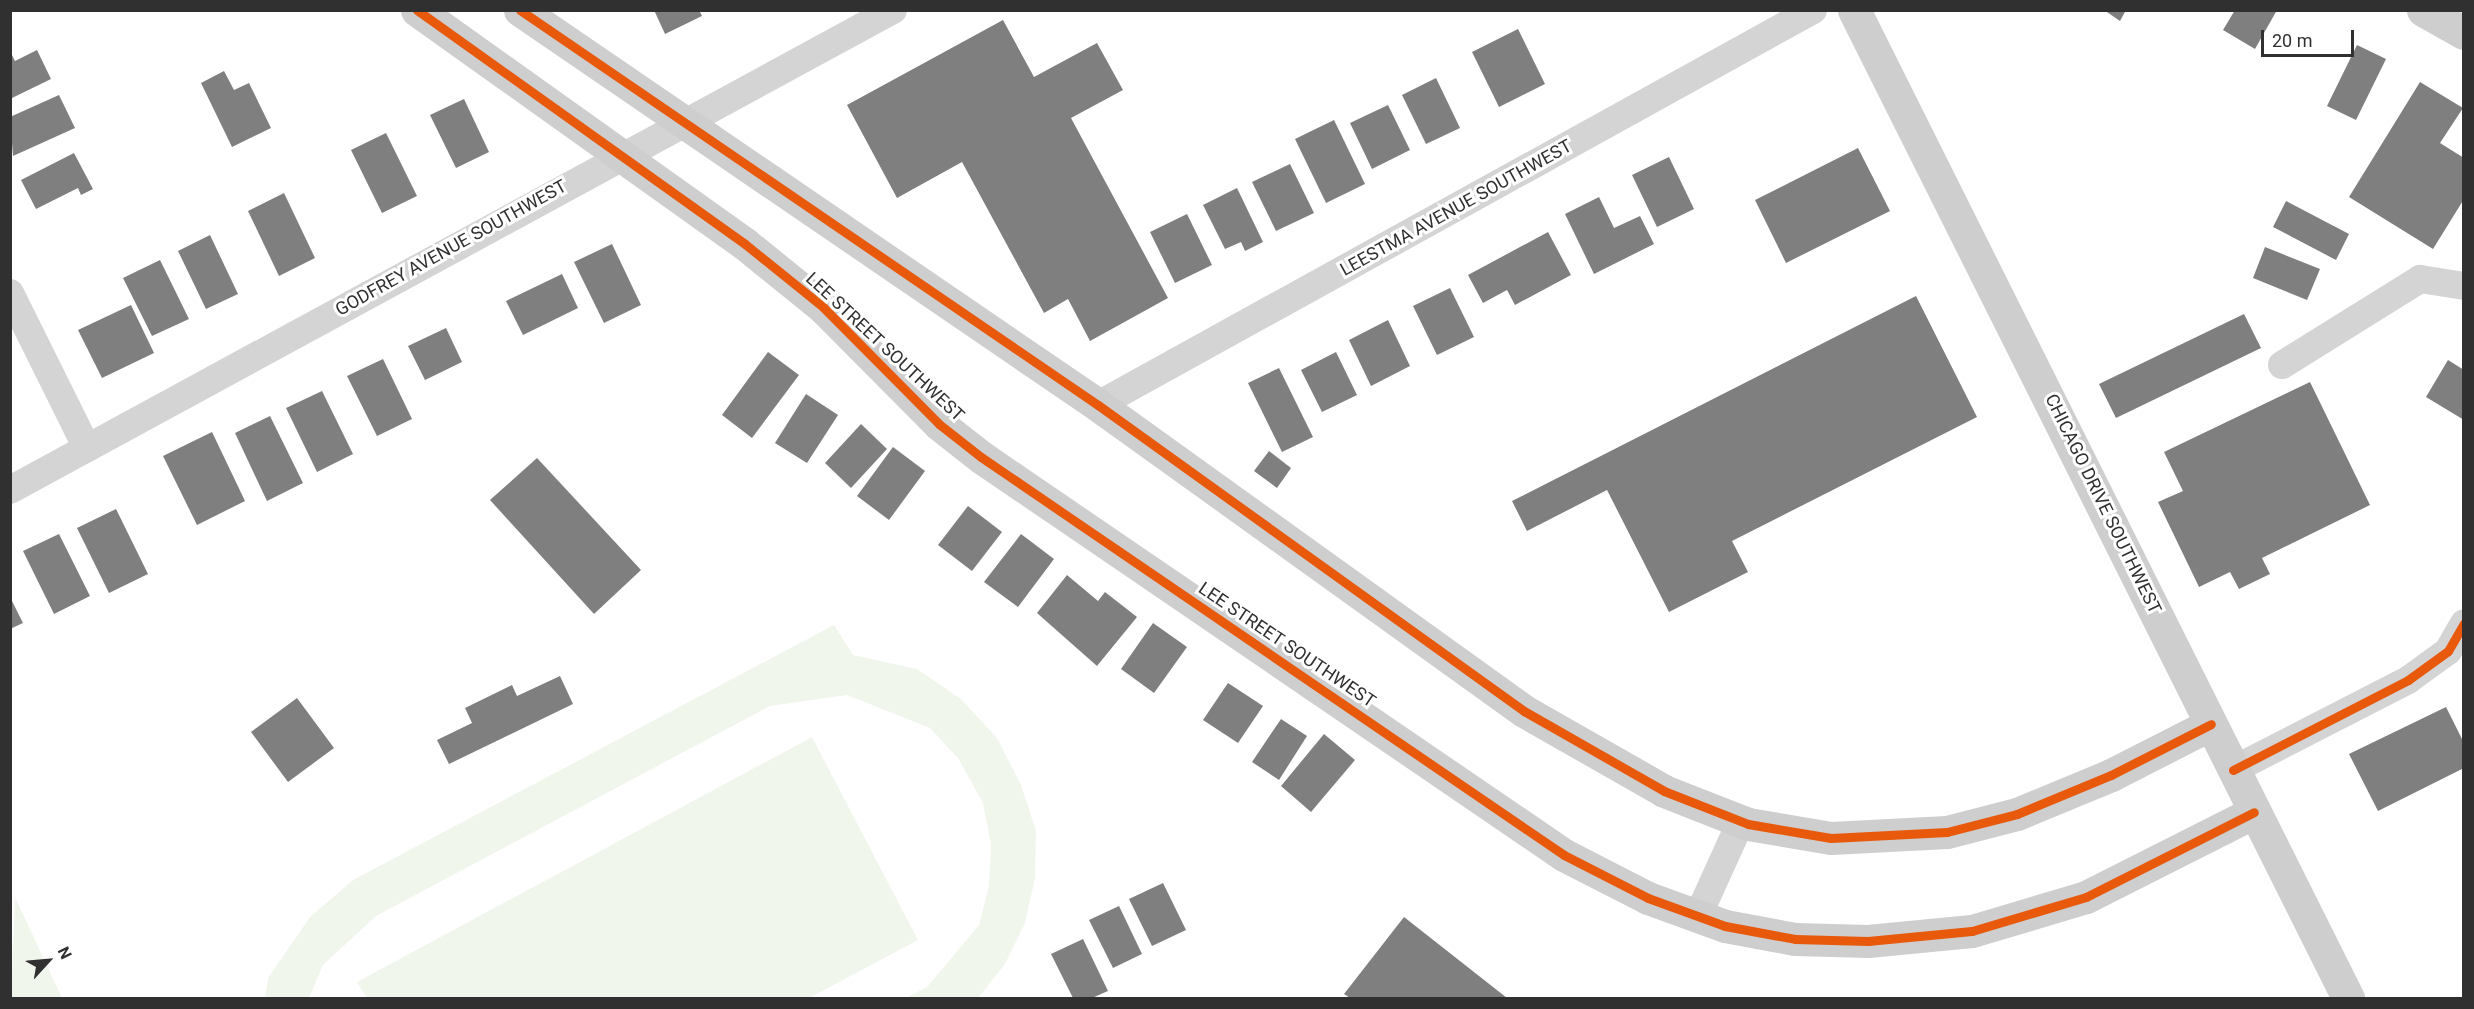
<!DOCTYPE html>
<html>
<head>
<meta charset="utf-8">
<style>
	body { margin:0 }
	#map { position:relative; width:2474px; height:1009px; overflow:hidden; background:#fff; font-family:Roboto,sans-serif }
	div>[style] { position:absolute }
	.green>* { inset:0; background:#f1f6ec }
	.building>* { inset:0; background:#7f7f7f }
	.street>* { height:28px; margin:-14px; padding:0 14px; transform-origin:14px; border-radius:14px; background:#d4d4d4 }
	.secondary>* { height:33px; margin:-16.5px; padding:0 16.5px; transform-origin:16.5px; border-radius:16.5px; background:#cecece }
	.cycleway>* { height:9px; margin:-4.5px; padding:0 4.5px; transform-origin:4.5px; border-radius:4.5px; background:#e8590c }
	span { translate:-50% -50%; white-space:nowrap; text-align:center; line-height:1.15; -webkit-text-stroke:6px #fff; paint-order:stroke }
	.street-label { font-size:18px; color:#303030 }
	.frame { position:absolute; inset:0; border:12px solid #303030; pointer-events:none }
	.north { position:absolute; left:18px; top:931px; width:60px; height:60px; -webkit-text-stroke:4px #fff; paint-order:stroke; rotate:64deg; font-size:16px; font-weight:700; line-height:24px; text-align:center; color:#303030 }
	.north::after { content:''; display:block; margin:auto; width:21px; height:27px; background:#303030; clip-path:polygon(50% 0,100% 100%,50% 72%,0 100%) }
	.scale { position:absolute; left:2261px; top:30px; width:93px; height:27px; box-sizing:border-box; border:3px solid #303030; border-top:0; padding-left:8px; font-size:18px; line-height:21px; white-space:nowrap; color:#303030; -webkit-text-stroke:4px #fff; paint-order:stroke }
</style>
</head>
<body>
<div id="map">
	<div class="green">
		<div style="clip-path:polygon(834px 625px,853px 655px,917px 669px,961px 699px,997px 738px,1021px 785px,1036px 831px,1035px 878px,1025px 923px,1005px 964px,978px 998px,906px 998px,927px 987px,979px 925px,989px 886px,991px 844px,983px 803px,958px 758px,930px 728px,847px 695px,770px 706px,376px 916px,323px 965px,309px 998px,265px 998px,268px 978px,310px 917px,353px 880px)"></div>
		<div style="clip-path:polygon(812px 737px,918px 940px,809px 998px,367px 998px,357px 982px)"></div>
		<div style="clip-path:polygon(15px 897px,62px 998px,11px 998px)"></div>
	</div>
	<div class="building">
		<div style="clip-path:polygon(654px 10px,699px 10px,702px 16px,665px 34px)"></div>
		<div style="clip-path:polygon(2104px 10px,2126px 10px,2120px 21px)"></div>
		<div style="clip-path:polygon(2235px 10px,2277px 10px,2255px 49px,2223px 30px)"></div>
		<div style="clip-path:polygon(1003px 20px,1034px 77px,1097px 43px,1123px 90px,1071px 118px,1168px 298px,1090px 341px,1068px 299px,1044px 313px,962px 162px,897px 198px,847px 105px)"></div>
		<div style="clip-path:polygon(1518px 29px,1545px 84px,1499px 107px,1472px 52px)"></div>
		<div style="clip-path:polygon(2357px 45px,2386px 59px,2356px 120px,2327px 106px)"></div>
		<div style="clip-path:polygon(37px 50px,51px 79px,10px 99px,10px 51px,15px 61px)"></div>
		<div style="clip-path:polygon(224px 71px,234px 90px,249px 83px,271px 128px,232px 147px,201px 83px)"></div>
		<div style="clip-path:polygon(1436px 78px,1460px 128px,1426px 144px,1402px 95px)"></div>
		<div style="clip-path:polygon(2420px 82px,2463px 108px,2440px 143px,2464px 158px,2464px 199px,2433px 249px,2349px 197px)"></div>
		<div style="clip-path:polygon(59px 95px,75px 128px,13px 156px,10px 117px)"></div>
		<div style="clip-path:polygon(464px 99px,489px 152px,456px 168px,430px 115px)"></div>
		<div style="clip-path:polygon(1388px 105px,1410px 150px,1372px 169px,1350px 123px)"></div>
		<div style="clip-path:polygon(1334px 120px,1365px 184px,1326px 203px,1295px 139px)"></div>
		<div style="clip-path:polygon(386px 133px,417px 196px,382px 213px,351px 150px)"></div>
		<div style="clip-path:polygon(1858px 148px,1890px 211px,1786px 263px,1755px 200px)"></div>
		<div style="clip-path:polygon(74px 153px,93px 189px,81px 195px,78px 188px,36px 209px,21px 180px)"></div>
		<div style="clip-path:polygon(1669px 157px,1694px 209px,1657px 227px,1632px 175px)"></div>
		<div style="clip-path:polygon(1290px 164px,1314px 213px,1276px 231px,1252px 182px)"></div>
		<div style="clip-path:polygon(1237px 188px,1263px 242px,1245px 251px,1241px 242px,1225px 249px,1203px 205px)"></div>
		<div style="clip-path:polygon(284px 193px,315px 258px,279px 276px,248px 211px)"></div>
		<div style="clip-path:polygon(1599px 197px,1614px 228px,1640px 216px,1654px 244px,1594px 274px,1565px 214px)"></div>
		<div style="clip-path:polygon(2286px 201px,2349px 234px,2336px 260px,2273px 227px)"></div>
		<div style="clip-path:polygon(1187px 214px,1212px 265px,1175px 283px,1150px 232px)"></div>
		<div style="clip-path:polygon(1548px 232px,1571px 275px,1515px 305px,1507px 290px,1483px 303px,1468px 275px)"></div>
		<div style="clip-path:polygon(210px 235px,238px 294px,206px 309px,178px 251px)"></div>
		<div style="clip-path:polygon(612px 244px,641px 305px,604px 323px,574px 262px)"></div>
		<div style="clip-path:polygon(2265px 247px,2320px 269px,2307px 300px,2253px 278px)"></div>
		<div style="clip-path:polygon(160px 260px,189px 319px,152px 336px,123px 278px)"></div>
		<div style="clip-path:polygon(562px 274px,578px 308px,523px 335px,506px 301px)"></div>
		<div style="clip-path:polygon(1450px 288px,1474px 337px,1437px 355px,1413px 306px)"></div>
		<div style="clip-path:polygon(1916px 296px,1977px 417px,1732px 541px,1748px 572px,1669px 612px,1607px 490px,1527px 531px,1512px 501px)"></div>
		<div style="clip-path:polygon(131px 305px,154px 353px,102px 378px,78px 330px)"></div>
		<div style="clip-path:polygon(2244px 314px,2261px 348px,2116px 418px,2099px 384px)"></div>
		<div style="clip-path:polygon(1388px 320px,1410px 366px,1371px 386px,1349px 340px)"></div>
		<div style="clip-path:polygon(446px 328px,462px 362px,425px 380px,408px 346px)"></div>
		<div style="clip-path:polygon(768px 352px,799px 375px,752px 438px,722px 415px)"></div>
		<div style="clip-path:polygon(1336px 352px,1357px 395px,1322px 412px,1301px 370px)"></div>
		<div style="clip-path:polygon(383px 359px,412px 419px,377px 436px,347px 376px)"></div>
		<div style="clip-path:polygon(2448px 360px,2464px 370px,2464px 420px,2426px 397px)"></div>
		<div style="clip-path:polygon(1279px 368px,1313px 437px,1282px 452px,1248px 383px)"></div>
		<div style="clip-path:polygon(2310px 382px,2370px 505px,2262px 558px,2270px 574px,2239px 589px,2230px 572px,2199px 587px,2158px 502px,2183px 491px,2164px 452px)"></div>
		<div style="clip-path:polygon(322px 391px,353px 454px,317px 472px,286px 408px)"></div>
		<div style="clip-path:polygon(806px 394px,838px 415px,807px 463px,775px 443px)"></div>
		<div style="clip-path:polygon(270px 416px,303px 483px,267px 501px,235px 433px)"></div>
		<div style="clip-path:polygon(861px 424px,887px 449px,851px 488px,825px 463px)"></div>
		<div style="clip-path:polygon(212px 432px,245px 501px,197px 525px,163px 456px)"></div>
		<div style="clip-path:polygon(893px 447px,925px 471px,889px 520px,857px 496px)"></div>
		<div style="clip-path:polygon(1269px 451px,1291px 468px,1277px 488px,1254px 471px)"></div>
		<div style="clip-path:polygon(537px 458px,641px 570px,594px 614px,490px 500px)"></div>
		<div style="clip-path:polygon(968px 506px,1002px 532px,972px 571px,938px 545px)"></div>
		<div style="clip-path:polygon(116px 509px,148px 574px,109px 593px,77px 528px)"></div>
		<div style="clip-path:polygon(59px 534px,90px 596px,54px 614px,23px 551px)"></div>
		<div style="clip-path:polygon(1021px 534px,1054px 559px,1018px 607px,984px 582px)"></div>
		<div style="clip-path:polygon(1067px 575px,1098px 601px,1105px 592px,1137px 617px,1097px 666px,1037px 613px)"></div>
		<div style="clip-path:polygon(10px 597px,23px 623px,10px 629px)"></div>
		<div style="clip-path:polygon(1153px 623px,1187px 647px,1154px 693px,1121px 669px)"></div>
		<div style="clip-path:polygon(560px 676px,573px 704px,449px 764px,437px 740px,472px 723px,465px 708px,512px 685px,517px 696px)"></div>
		<div style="clip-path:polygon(1228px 683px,1263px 706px,1238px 743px,1203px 720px)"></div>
		<div style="clip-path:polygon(297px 698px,334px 748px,288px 782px,251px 732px)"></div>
		<div style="clip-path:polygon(2446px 707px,2464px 743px,2464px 768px,2378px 811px,2349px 754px)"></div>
		<div style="clip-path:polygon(1281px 719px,1307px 736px,1279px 780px,1252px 762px)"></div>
		<div style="clip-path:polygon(1324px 734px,1355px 760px,1311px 812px,1281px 786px)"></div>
		<div style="clip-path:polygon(1163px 883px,1186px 930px,1152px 946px,1129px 899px)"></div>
		<div style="clip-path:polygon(1119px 906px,1142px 954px,1113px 968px,1089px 920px)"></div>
		<div style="clip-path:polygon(1404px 917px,1507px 998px,1350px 998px,1344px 994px)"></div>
		<div style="clip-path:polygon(1083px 939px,1108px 991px,1092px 998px,1073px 998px,1051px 954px)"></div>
	</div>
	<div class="street">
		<div style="left:10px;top:293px;width:173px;rotate:63.6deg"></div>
		<div style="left:2282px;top:365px;width:163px;rotate:-31.9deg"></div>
		<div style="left:2420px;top:279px;width:45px;rotate:9deg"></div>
		<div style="left:1098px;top:405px;width:817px;rotate:-28.92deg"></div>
		<div style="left:10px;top:490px;width:1005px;rotate:-28.53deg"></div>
		<div style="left:2233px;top:770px;width:197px;rotate:-27.2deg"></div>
		<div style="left:2408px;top:680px;width:49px;rotate:-35.9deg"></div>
		<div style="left:2448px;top:651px;width:32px;rotate:-60deg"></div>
		<div style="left:1698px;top:916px;width:104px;rotate:-65.6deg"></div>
	</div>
	<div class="secondary">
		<div style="left:417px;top:10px;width:403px;rotate:35.5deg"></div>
		<div style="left:745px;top:244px;width:100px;rotate:38.9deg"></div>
		<div style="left:823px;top:307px;width:165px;rotate:45.2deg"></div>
		<div style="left:939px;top:424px;width:53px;rotate:38.2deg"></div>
		<div style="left:981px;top:457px;width:706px;rotate:34.32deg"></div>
		<div style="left:1564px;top:855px;width:94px;rotate:27.1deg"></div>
		<div style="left:1648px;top:898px;width:82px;rotate:20deg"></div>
		<div style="left:1725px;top:926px;width:71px;rotate:10.5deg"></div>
		<div style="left:1795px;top:939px;width:73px;rotate:1.6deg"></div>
		<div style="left:1868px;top:941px;width:104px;rotate:-5.5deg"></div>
		<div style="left:1972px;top:931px;width:119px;rotate:-16.6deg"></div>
		<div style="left:2086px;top:897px;width:188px;rotate:-26.8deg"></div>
		<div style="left:520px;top:10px;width:700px;rotate:34.35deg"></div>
		<div style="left:1098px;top:405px;width:525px;rotate:35.69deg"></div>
		<div style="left:1524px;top:711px;width:161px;rotate:29.7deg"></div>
		<div style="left:1664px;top:791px;width:90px;rotate:21.4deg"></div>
		<div style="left:1748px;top:824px;width:84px;rotate:9.6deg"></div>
		<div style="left:1831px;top:838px;width:116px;rotate:-3deg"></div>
		<div style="left:1947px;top:832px;width:72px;rotate:-14.4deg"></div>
		<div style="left:2017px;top:814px;width:102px;rotate:-22.5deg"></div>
		<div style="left:2111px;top:775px;width:112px;rotate:-27deg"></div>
		<div style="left:1854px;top:10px;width:1105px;rotate:63.43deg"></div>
		<div style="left:2423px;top:10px;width:47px;rotate:29.3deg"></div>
	</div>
	<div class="cycleway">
		<div style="left:417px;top:10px;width:403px;rotate:35.5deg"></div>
		<div style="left:745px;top:244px;width:100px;rotate:38.9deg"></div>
		<div style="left:823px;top:307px;width:165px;rotate:45.2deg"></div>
		<div style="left:939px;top:424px;width:53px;rotate:38.2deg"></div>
		<div style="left:981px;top:457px;width:706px;rotate:34.32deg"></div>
		<div style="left:1564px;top:855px;width:94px;rotate:27.1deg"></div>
		<div style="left:1648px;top:898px;width:82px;rotate:20deg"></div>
		<div style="left:1725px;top:926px;width:71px;rotate:10.5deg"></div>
		<div style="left:1795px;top:939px;width:73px;rotate:1.6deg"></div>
		<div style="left:1868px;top:941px;width:104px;rotate:-5.5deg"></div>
		<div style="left:1972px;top:931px;width:119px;rotate:-16.6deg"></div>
		<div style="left:2086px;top:897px;width:188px;rotate:-26.8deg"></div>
		<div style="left:520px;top:10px;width:700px;rotate:34.35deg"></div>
		<div style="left:1098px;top:405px;width:525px;rotate:35.69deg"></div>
		<div style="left:1524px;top:711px;width:161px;rotate:29.7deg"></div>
		<div style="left:1664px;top:791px;width:90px;rotate:21.4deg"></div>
		<div style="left:1748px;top:824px;width:84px;rotate:9.6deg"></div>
		<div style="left:1831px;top:838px;width:116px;rotate:-3deg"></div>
		<div style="left:1947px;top:832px;width:72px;rotate:-14.4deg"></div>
		<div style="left:2017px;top:814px;width:102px;rotate:-22.5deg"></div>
		<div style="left:2111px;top:775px;width:112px;rotate:-27deg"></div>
		<div style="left:2233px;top:770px;width:197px;rotate:-27.2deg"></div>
		<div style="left:2408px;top:680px;width:49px;rotate:-35.9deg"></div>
		<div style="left:2448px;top:651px;width:32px;rotate:-60deg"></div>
	</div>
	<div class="street-label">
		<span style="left:1456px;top:208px;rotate:-29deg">LEESTMA AVENUE SOUTHWEST</span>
		<span style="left:451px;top:248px;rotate:-29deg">GODFREY AVENUE SOUTHWEST</span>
		<span style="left:885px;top:347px;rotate:43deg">LEE STREET SOUTHWEST</span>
		<span style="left:2103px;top:504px;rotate:64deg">CHICAGO DRIVE SOUTHWEST</span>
		<span style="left:1287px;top:645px;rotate:34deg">LEE STREET SOUTHWEST</span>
	</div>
	<div class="frame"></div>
	<div class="north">N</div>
	<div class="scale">20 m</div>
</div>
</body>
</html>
